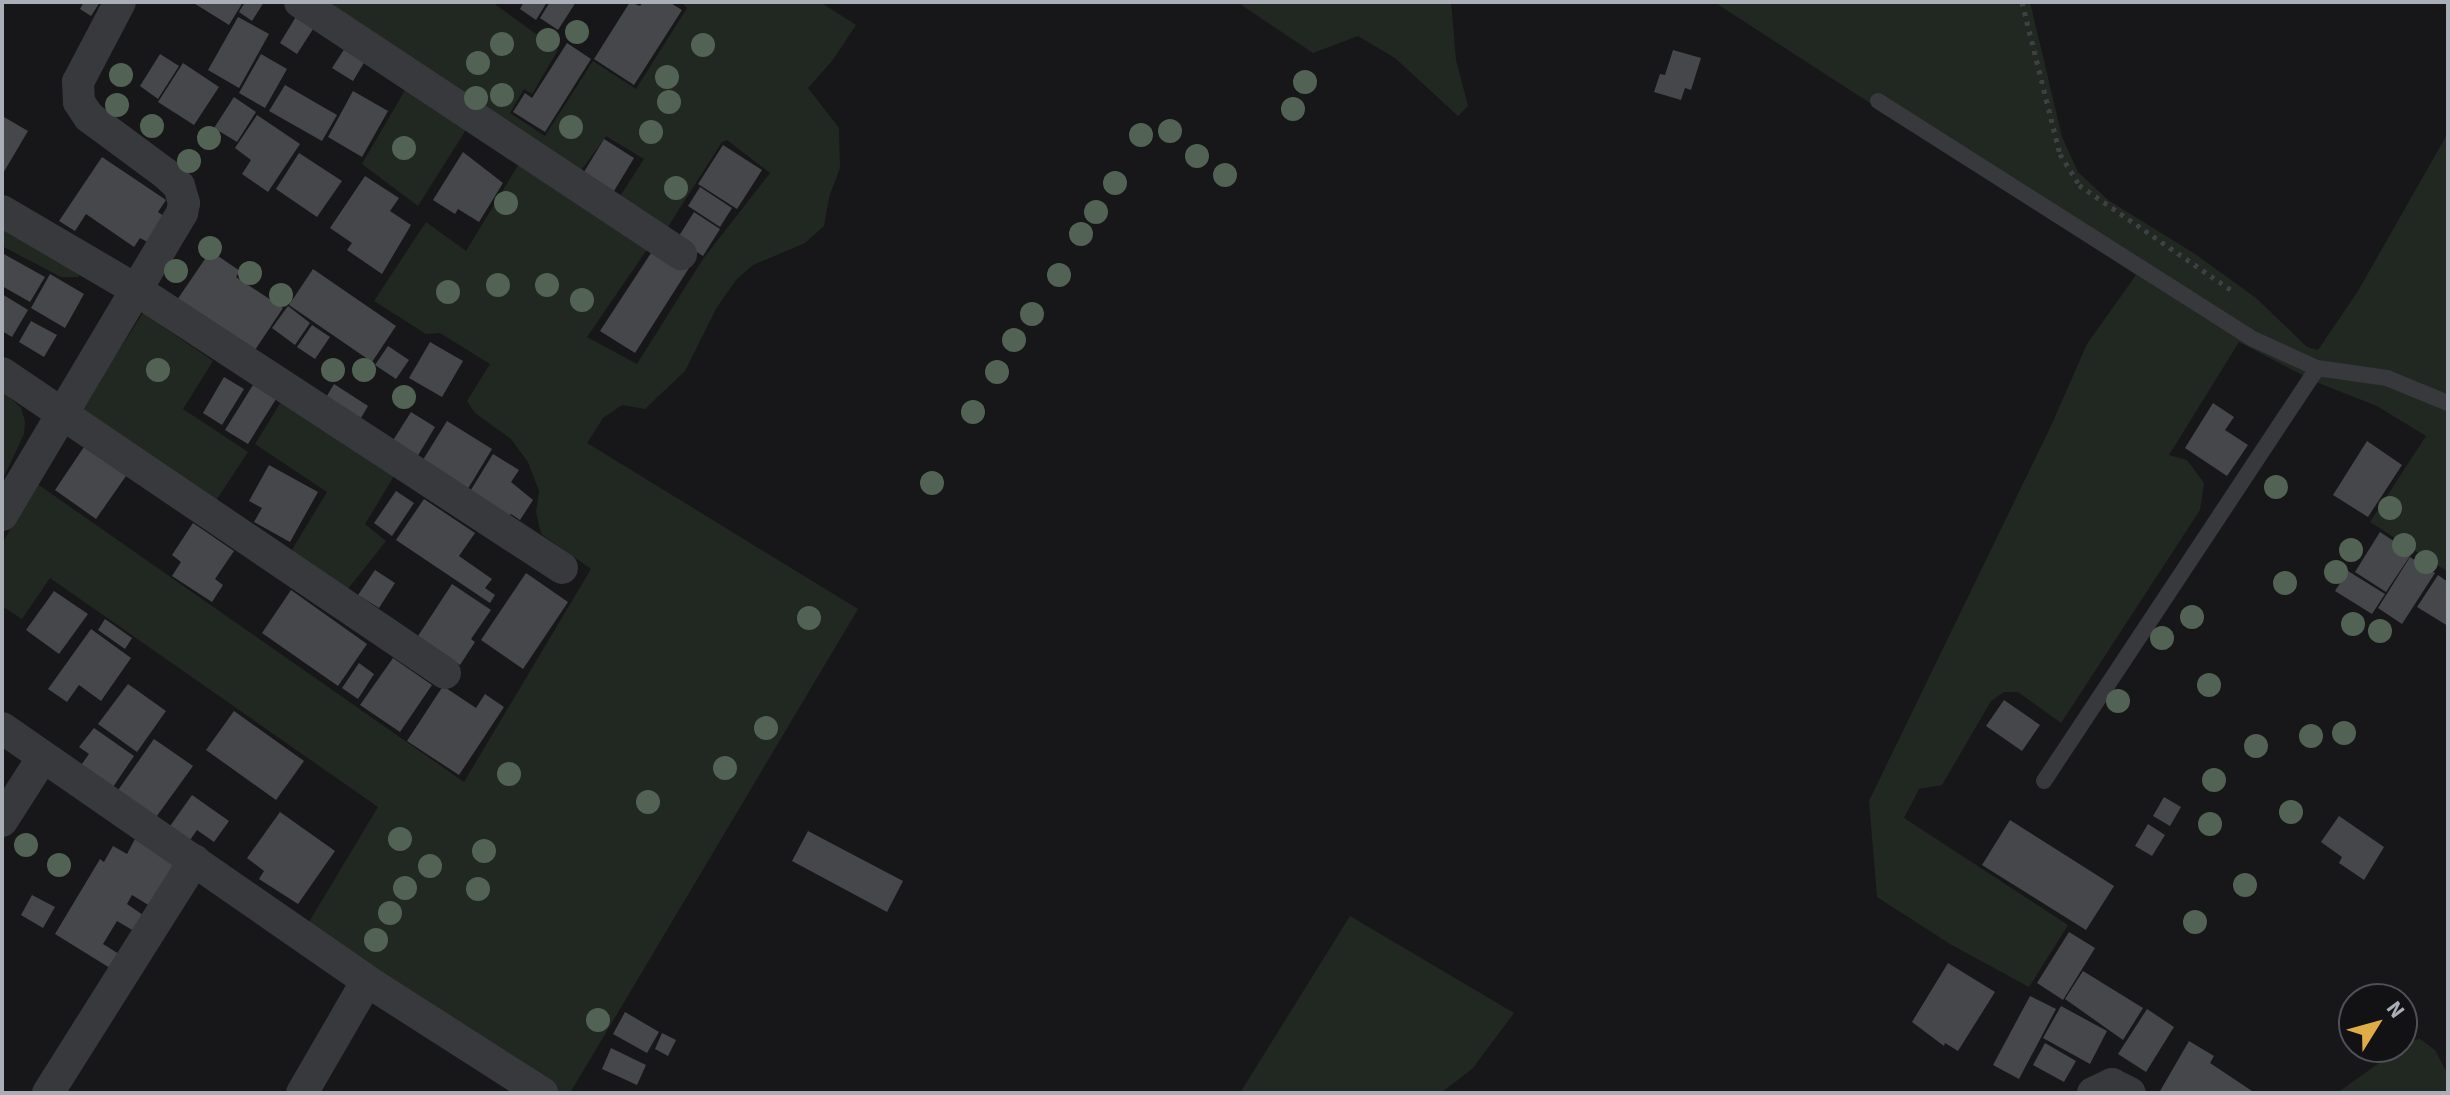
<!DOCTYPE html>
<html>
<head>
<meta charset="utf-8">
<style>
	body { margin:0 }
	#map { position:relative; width:2450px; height:1095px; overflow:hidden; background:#171719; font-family:"Source Sans 3",sans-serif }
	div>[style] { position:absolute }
	.green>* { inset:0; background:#212822 }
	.building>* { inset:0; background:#46474b }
	.path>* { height:5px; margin-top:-2.5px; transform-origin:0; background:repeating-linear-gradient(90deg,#3e4044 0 4px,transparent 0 10px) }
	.lane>* { height:16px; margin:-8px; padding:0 8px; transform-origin:8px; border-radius:8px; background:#38393d }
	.street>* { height:32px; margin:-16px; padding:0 16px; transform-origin:16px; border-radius:16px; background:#38393d }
	.trees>* { width:24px; height:24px; margin:-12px; border-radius:50%; background:#526254 }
	span { translate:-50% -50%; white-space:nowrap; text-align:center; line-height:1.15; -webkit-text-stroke:8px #121214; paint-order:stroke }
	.frame { position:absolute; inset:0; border:4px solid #aaaeb7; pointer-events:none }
	.north { position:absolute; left:2338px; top:983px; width:80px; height:80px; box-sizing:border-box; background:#121214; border:2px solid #4f5055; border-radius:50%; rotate:53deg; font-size:22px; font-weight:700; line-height:32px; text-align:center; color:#aaaeb7 }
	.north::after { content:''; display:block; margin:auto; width:28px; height:36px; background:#dfac48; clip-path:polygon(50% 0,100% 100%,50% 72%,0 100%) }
</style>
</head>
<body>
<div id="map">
	<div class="green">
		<div style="clip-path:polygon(319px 2px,492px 2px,558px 50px,532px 94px,524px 89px,510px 113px,545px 136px,593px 61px,636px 89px,687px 8px,681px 2px,820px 2px,856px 25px,832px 61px,808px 88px,839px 128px,840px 168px,829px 197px,824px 226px,805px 243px,753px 265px,736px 280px,717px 307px,685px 371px,645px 409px,622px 405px,603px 418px,587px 443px,858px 609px,570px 1093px,560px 1093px,306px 927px,378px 807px,50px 578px,22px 619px,5px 608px,2px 611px,2px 544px,36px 483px,464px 782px,591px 569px,541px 534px,536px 512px,539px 491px,528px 462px,511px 439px,475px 413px,467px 401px,490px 364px,440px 333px,426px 334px,374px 301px,426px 222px,466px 251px,520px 162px,650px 245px,587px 337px,637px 364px,703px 259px,770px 173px,727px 140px,722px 142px,664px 233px,617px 201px,644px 159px,606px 136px,578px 175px)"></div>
		<div style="clip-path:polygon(1237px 2px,1451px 2px,1456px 60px,1468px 106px,1458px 116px,1395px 58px,1358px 36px,1313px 53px)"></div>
		<div style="clip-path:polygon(1714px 2px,2030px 2px,2062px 137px,2078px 172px,2108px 200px,2195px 254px,2256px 298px,2307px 347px,2318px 350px,2358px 291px,2448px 133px,2448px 572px,2370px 522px,2426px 436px,2377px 406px,2316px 382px,2239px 342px,2169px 455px,2187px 460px,2204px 483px,2200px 510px,2061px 723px,2018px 692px,2004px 692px,1991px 701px,1942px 785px,1919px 789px,1904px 818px,2068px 925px,2029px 987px,1950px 944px,1877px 897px,1869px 801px,2051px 426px,2087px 344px,2136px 275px)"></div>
		<div style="clip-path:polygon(408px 85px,469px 125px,418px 206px,362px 164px)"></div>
		<div style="clip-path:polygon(2px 223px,78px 271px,79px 277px,61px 277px,2px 246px)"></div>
		<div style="clip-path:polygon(143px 313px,213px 361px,183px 409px,248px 452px,215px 502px,80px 411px)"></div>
		<div style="clip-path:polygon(2px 390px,21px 408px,25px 421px,24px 434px,2px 481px)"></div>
		<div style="clip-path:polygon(281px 402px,394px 476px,365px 524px,386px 541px,347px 590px,290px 553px,327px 492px,255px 444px)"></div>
		<div style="clip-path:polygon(1350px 916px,1514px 1013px,1473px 1068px,1441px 1093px,1240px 1093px)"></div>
		<div style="clip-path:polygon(2420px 1039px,2435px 1050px,2448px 1075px,2448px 1093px,2337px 1093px,2410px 1041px)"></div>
	</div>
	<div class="building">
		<div style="clip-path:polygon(84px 2px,100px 2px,91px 16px,80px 9px)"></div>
		<div style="clip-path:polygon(192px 2px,243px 2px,229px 25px)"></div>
		<div style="clip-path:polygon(245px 2px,264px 2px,252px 21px,239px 12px)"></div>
		<div style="clip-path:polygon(524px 2px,547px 2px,536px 20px,520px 9px)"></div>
		<div style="clip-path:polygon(550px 2px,576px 2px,558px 30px,540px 18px)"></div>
		<div style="clip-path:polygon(630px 2px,640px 6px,643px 2px,669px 2px,682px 10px,634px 85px,594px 59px)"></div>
		<div style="clip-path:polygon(297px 15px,315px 26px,297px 54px,280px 43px)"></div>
		<div style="clip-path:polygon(238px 17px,269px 34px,239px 88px,208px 70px)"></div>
		<div style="clip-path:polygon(567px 43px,591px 59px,545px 132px,513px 112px,525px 93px,532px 98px)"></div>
		<div style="clip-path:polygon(345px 48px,365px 61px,353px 81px,332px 68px)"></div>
		<div style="clip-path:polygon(1673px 50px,1701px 58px,1691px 90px,1685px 88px,1681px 100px,1654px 92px,1660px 74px,1665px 75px)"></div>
		<div style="clip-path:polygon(160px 54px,179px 66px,158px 99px,140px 86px)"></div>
		<div style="clip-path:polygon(261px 54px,287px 69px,265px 108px,239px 93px)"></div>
		<div style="clip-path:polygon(183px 63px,219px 87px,194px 125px,158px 102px)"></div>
		<div style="clip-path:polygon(285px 85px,337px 115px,322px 141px,269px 111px)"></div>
		<div style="clip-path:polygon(353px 91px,388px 111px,362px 157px,328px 137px)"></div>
		<div style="clip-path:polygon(234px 97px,256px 112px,237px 142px,214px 128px)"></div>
		<div style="clip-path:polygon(257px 115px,300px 144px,268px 192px,242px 174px,251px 160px,235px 148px)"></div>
		<div style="clip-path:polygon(4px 117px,28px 131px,2px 175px,2px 120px)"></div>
		<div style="clip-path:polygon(604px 139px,634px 158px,614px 191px,584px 172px)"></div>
		<div style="clip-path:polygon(723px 145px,762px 170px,737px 209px,698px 184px)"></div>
		<div style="clip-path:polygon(463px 152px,503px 183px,479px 222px,458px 209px,455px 214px,433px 200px)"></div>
		<div style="clip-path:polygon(299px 153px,342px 181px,317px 217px,276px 189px)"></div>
		<div style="clip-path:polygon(102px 157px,166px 200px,158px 212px,168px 219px,151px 244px,140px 238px,134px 247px,86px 214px,75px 231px,59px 221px)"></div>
		<div style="clip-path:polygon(365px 176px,399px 198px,390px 211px,411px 225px,382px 274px,347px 250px,352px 243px,330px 228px)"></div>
		<div style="clip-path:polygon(700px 187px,732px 208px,720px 227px,688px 206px)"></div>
		<div style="clip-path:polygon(694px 212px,720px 229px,703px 256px,677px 239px)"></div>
		<div style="clip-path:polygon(2px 253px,45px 277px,30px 302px,2px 286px)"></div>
		<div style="clip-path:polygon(651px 253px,672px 258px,689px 268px,635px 353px,600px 331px)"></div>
		<div style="clip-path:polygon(215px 254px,240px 271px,236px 277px,283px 308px,253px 353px,177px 300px,207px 256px,211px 259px)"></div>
		<div style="clip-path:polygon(313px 269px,396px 326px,372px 362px,289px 305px)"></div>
		<div style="clip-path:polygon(50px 274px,84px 294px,65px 328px,31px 308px)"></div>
		<div style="clip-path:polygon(2px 294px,28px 310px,12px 337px,2px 331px)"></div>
		<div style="clip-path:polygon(288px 306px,310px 323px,295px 345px,272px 328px)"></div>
		<div style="clip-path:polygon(31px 321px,57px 335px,44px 357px,19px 342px)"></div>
		<div style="clip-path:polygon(312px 325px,330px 337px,315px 359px,297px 347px)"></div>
		<div style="clip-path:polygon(430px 342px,463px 361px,442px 397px,409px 378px)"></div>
		<div style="clip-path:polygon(388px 346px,409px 360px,396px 379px,375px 365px)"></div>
		<div style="clip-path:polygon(224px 377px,244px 389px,222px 425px,203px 413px)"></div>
		<div style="clip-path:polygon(334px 384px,368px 406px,358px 423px,324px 401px)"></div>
		<div style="clip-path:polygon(253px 385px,276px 399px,248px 444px,225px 430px)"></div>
		<div style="clip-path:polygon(2213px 403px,2234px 417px,2225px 430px,2248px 445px,2227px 476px,2185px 448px)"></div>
		<div style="clip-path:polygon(411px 412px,435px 427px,417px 457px,392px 442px)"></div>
		<div style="clip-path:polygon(447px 421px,492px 449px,466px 492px,421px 463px)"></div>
		<div style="clip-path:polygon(2367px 441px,2402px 465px,2368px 517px,2333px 495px)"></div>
		<div style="clip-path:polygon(84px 447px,126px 476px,96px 519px,55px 490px)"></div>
		<div style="clip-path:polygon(493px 454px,519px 470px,511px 482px,533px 500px,520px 520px,511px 514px,508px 518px,469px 493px)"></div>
		<div style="clip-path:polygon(269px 465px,318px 492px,290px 542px,254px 522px,262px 508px,249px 501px)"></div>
		<div style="clip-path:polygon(396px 491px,414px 503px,392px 536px,374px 523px)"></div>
		<div style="clip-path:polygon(424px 499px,475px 533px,459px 556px,492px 579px,485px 588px,495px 595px,490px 603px,396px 540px)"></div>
		<div style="clip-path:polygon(193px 523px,234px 551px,215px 579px,223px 585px,212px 602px,172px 576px,181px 562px,172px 555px)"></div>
		<div style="clip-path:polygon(2380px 532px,2412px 553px,2386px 592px,2355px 572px)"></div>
		<div style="clip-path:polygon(2410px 557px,2435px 573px,2402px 624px,2378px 608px)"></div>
		<div style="clip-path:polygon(375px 570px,395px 583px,379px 608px,358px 595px)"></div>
		<div style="clip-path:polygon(2348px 571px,2385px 594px,2372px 614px,2335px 591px)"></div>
		<div style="clip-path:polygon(526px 573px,568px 602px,523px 669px,481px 640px)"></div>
		<div style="clip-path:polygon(2438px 575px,2448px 582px,2448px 626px,2417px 607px)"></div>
		<div style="clip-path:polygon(452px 584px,491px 610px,471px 639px,475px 642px,460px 665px,418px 636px)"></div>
		<div style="clip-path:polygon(291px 590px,367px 644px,338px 686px,262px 633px)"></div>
		<div style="clip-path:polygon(54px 591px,88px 614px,59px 654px,26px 630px)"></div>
		<div style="clip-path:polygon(105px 619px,132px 638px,125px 649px,98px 630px)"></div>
		<div style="clip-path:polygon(91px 629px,131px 658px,101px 701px,79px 685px,67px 702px,48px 689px)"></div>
		<div style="clip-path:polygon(393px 658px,432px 685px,400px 732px,360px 705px)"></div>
		<div style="clip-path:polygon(359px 663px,374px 674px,358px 699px,342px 688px)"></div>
		<div style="clip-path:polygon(128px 684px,166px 711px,137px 752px,98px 724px)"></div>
		<div style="clip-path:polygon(443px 686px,476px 708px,485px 694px,504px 707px,459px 775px,407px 741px)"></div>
		<div style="clip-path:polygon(2004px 700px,2040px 725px,2022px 751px,1986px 726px)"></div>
		<div style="clip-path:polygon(234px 711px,304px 761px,276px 800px,206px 750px)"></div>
		<div style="clip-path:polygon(94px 728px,134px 756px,111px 790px,79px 768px,89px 754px,79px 747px)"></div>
		<div style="clip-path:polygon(154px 739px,193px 766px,154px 820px,116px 793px)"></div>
		<div style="clip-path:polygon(192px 795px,229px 821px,214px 842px,197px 830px,188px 843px,168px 829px)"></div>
		<div style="clip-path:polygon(2164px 797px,2181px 807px,2170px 826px,2153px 816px)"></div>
		<div style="clip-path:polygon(280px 812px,335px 851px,298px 904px,259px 879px,264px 871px,247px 858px)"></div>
		<div style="clip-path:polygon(2339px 816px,2384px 847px,2364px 880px,2339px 863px,2342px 857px,2321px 842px)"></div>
		<div style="clip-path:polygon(2010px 820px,2114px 886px,2086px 930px,1982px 865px)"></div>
		<div style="clip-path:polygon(2148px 824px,2165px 835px,2152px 856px,2135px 846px)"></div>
		<div style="clip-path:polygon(808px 831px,903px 881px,887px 912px,792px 861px)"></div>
		<div style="clip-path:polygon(135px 839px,176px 864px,150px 906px,132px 895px,127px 904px,143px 915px,134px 931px,117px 921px,103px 944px,119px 954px,110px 968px,55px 934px,100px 859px,104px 862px,113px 846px,127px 854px)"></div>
		<div style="clip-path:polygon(32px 895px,55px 907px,43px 928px,21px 915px)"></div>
		<div style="clip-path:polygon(2069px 932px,2095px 948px,2063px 1000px,2037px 983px)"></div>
		<div style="clip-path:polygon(1948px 963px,1995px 992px,1958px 1051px,1945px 1043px,1944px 1046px,1912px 1022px)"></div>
		<div style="clip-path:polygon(2083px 971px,2143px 1008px,2123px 1040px,2065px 999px)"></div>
		<div style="clip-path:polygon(2030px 996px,2056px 1009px,2019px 1079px,1993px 1065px)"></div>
		<div style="clip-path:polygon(2061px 1006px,2107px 1031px,2090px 1064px,2043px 1038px)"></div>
		<div style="clip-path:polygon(2147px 1009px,2174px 1027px,2146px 1072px,2118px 1054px)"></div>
		<div style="clip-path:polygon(625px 1012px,659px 1032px,647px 1053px,613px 1034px)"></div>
		<div style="clip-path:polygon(662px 1033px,676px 1040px,668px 1056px,655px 1049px)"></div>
		<div style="clip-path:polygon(2189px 1041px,2214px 1056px,2210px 1063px,2255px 1093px,2160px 1091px)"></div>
		<div style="clip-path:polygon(2045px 1043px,2076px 1061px,2064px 1082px,2033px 1065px)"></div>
		<div style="clip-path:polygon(611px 1048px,646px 1065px,637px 1085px,602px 1069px)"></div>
	</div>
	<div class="path">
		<div style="left:2022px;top:2px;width:157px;rotate:76deg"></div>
		<div style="left:2060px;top:154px;width:36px;rotate:58deg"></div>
		<div style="left:2079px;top:185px;width:188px;rotate:34.6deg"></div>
	</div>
	<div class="lane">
		<div style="left:1878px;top:101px;width:444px;rotate:32.4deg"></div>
		<div style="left:2253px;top:339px;width:70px;rotate:24.4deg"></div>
		<div style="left:2317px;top:368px;width:71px;rotate:8.1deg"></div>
		<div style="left:2387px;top:378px;width:66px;rotate:22.3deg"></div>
		<div style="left:2044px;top:781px;width:495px;rotate:-56.5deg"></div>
	</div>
	<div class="street">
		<div style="left:300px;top:2px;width:457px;rotate:33.5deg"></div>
		<div style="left:2px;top:211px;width:154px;rotate:30.4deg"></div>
		<div style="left:135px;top:289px;width:510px;rotate:33.16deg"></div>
		<div style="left:2px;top:373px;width:535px;rotate:34.11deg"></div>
		<div style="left:2px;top:515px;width:352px;rotate:-59.2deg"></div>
		<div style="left:182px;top:213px;width:10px;rotate:-79deg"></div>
		<div style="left:184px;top:203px;width:18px;rotate:-106deg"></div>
		<div style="left:179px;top:186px;width:18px;rotate:-137deg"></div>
		<div style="left:166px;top:174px;width:96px;rotate:-143.5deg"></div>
		<div style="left:89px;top:117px;width:18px;rotate:-124deg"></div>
		<div style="left:79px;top:102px;width:20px;rotate:-93deg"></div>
		<div style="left:78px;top:82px;width:90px;rotate:-62.3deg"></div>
		<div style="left:2px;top:728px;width:444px;rotate:34.7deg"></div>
		<div style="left:367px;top:981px;width:208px;rotate:32.6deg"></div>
		<div style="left:2px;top:821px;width:76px;rotate:-57.4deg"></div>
		<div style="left:48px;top:1093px;width:275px;rotate:-57.8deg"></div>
		<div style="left:302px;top:1093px;width:129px;rotate:-59.9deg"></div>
		<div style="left:2093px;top:1093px;width:21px;rotate:-25deg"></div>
		<div style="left:2112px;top:1084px;width:20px;rotate:27deg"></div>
	</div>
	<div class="trees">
		<div style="left:577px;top:32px"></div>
		<div style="left:548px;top:40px"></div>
		<div style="left:502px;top:44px"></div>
		<div style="left:703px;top:45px"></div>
		<div style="left:478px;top:63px"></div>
		<div style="left:121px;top:75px"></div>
		<div style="left:667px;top:77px"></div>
		<div style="left:1305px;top:82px"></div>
		<div style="left:502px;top:95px"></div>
		<div style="left:476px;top:98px"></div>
		<div style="left:669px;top:102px"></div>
		<div style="left:117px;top:105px"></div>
		<div style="left:1293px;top:109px"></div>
		<div style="left:152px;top:126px"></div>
		<div style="left:571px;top:127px"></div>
		<div style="left:1170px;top:131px"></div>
		<div style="left:651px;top:132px"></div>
		<div style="left:1141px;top:135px"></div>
		<div style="left:209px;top:138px"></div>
		<div style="left:404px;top:148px"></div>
		<div style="left:1197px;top:156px"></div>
		<div style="left:189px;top:161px"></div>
		<div style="left:1225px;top:175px"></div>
		<div style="left:1115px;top:183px"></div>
		<div style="left:676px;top:188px"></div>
		<div style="left:506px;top:203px"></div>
		<div style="left:1096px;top:212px"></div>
		<div style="left:1081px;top:234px"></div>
		<div style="left:210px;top:248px"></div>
		<div style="left:176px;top:271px"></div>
		<div style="left:250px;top:273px"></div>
		<div style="left:1059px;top:275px"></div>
		<div style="left:498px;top:285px"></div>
		<div style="left:547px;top:285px"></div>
		<div style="left:448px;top:292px"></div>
		<div style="left:281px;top:295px"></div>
		<div style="left:582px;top:300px"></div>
		<div style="left:1032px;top:314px"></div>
		<div style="left:1014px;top:340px"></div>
		<div style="left:158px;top:370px"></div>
		<div style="left:333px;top:370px"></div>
		<div style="left:364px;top:370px"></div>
		<div style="left:997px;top:372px"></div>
		<div style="left:404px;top:397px"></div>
		<div style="left:973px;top:412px"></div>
		<div style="left:932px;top:483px"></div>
		<div style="left:2276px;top:487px"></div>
		<div style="left:2390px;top:508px"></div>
		<div style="left:2404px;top:545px"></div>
		<div style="left:2351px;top:550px"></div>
		<div style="left:2426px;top:562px"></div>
		<div style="left:2336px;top:572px"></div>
		<div style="left:2285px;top:583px"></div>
		<div style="left:2192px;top:617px"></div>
		<div style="left:809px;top:618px"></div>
		<div style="left:2353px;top:624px"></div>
		<div style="left:2380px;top:631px"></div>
		<div style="left:2162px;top:638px"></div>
		<div style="left:2209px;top:685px"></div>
		<div style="left:2118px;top:701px"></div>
		<div style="left:766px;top:728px"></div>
		<div style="left:2344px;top:733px"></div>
		<div style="left:2311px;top:736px"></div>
		<div style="left:2256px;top:746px"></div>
		<div style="left:725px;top:768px"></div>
		<div style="left:509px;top:774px"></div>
		<div style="left:2214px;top:780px"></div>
		<div style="left:648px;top:802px"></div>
		<div style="left:2291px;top:812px"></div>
		<div style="left:2210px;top:824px"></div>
		<div style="left:400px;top:839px"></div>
		<div style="left:26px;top:845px"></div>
		<div style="left:484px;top:851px"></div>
		<div style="left:59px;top:865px"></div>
		<div style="left:430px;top:866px"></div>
		<div style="left:2245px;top:885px"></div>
		<div style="left:405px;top:888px"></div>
		<div style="left:478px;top:889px"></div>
		<div style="left:390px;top:913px"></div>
		<div style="left:2195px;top:922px"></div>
		<div style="left:376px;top:940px"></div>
		<div style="left:598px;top:1020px"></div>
	</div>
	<div class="frame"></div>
	<div class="north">N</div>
</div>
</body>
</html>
